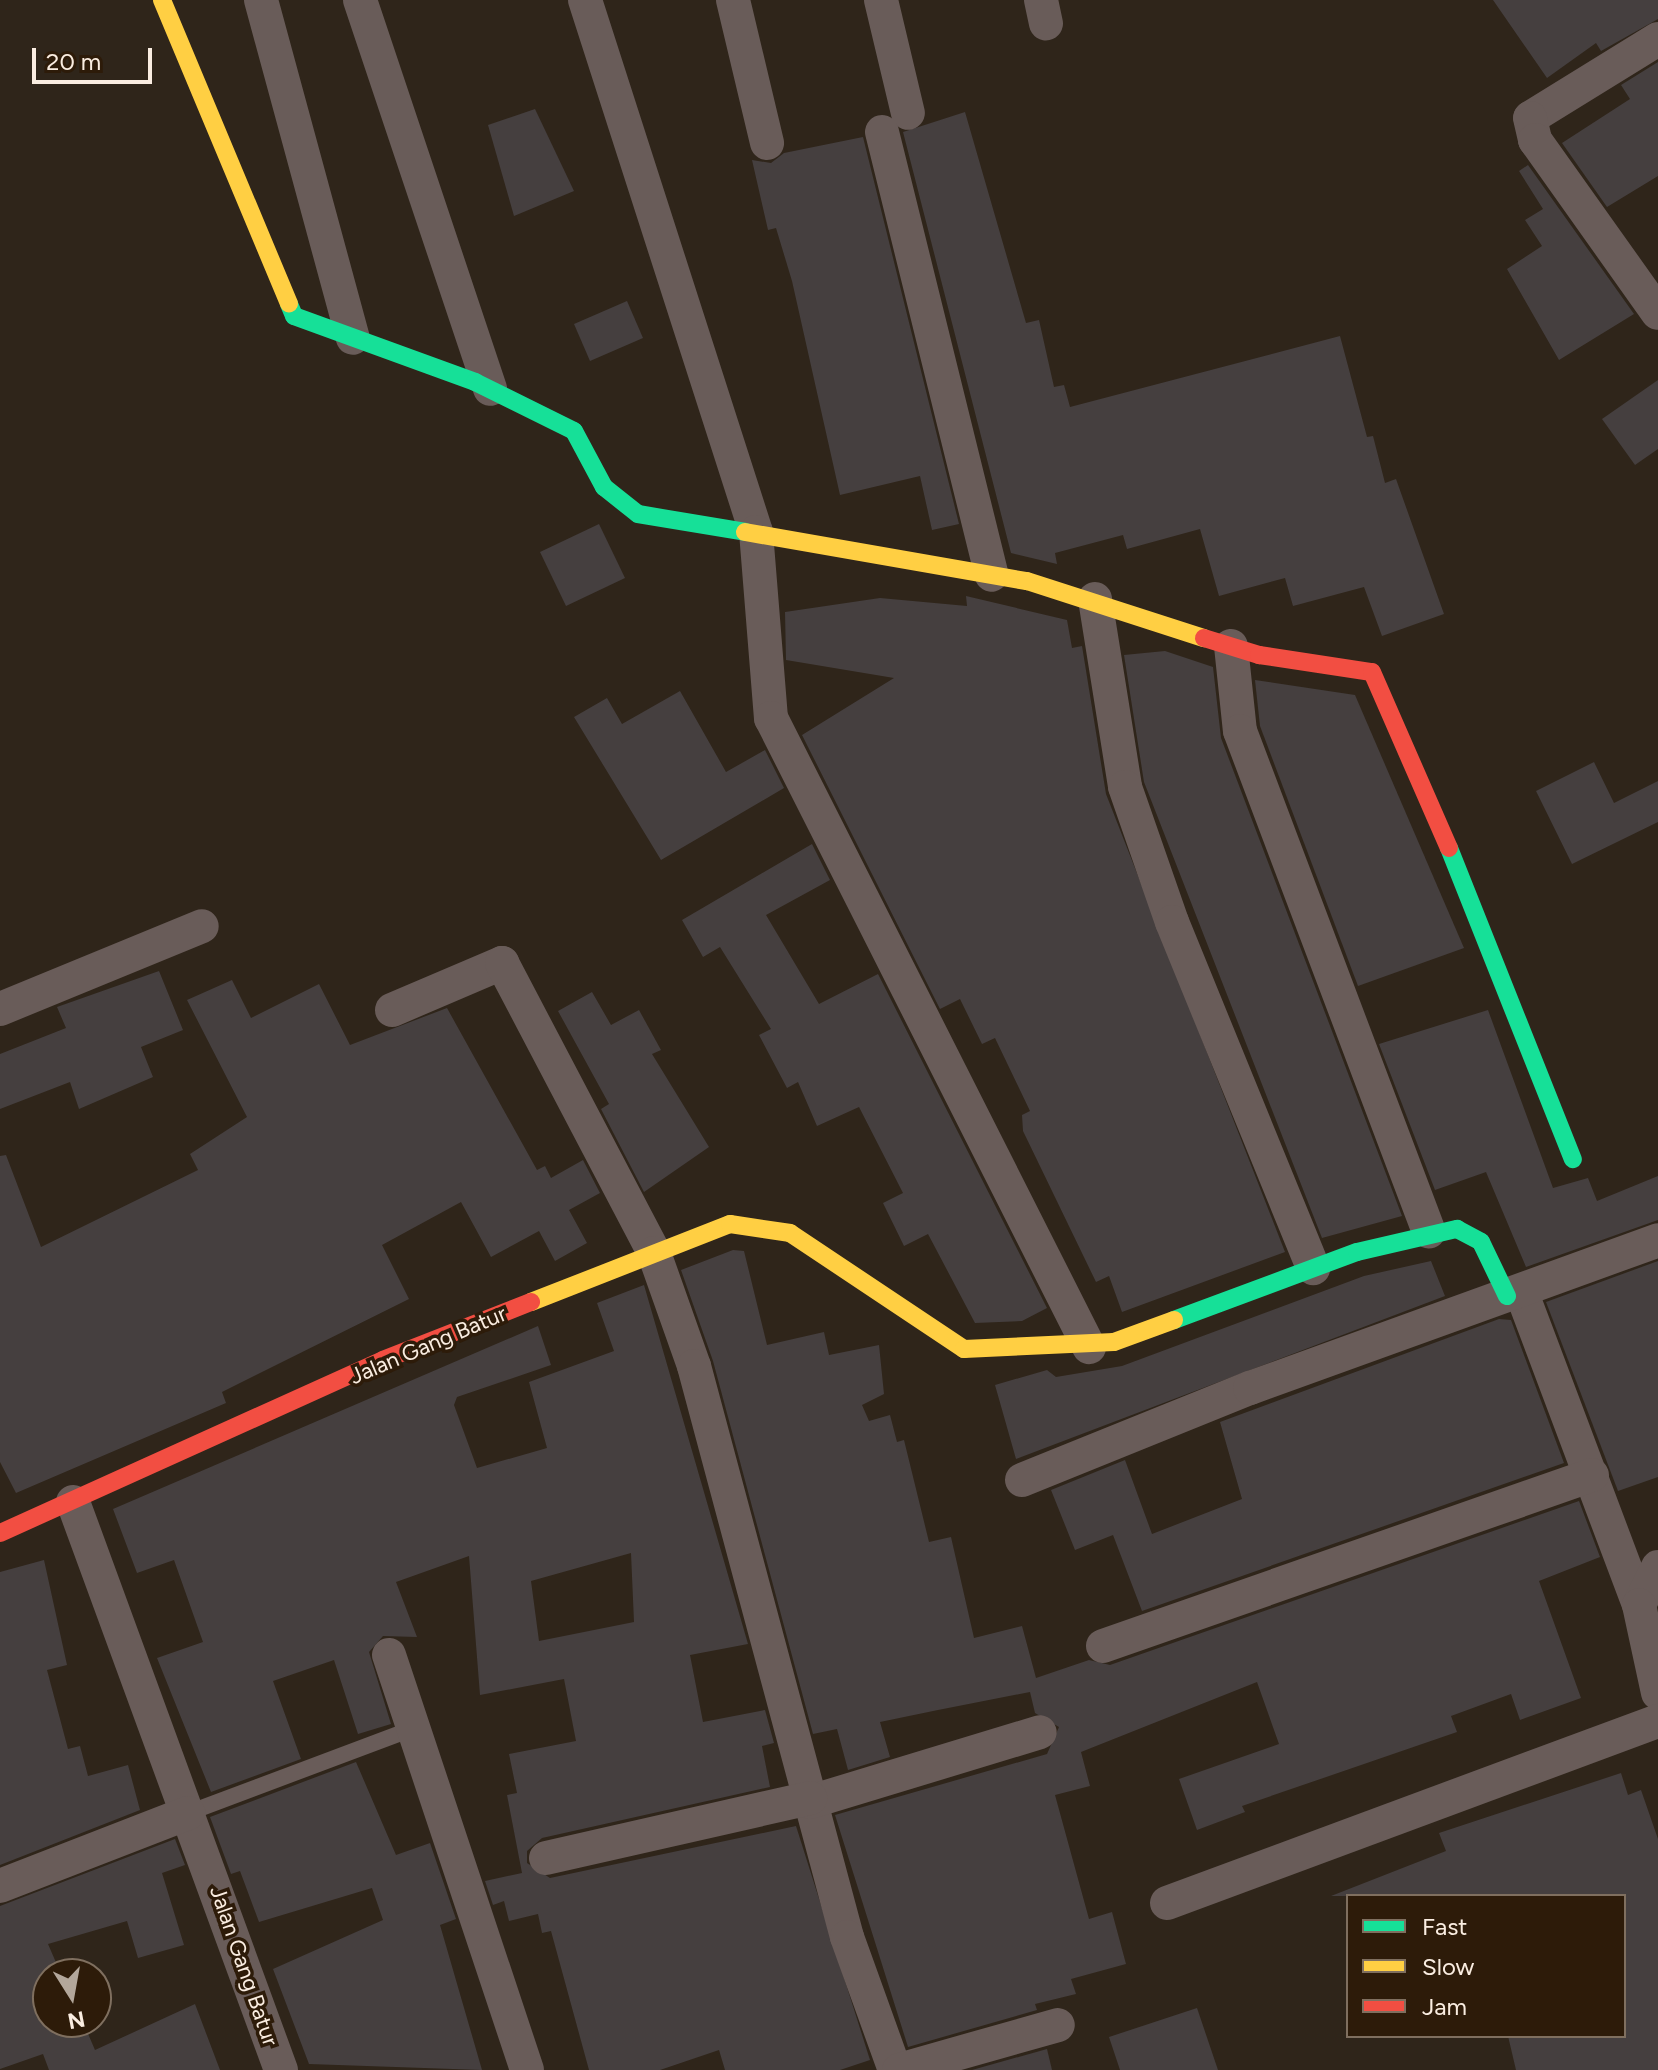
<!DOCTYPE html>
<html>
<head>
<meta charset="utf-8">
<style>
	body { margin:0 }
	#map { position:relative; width:1658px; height:2070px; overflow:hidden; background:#2f251a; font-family:Figtree,sans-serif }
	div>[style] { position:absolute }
	.building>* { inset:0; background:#453f3f }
	.lane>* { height:16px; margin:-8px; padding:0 8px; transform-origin:8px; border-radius:8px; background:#695c59 }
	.street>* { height:34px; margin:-17px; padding:0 17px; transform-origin:17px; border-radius:17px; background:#695c59 }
	.fast>* { height:18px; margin:-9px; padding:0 9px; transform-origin:9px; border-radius:9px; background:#16e098 }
	.slow>* { height:18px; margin:-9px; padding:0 9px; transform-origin:9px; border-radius:9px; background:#ffcf43 }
	.jam>* { height:18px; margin:-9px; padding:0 9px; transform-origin:9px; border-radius:9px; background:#f24e42 }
	span { translate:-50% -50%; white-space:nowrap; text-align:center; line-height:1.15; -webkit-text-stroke:7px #2d1b09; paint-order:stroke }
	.street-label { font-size:22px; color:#faede1 }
	.legend { position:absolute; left:1346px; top:1894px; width:280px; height:144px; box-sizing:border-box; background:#2d1b09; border:2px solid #7f6f5f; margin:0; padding:10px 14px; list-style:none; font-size:24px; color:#faede1 }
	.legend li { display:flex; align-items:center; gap:16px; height:40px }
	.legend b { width:40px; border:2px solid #7f6f5f }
	.north { position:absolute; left:32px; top:1958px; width:80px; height:80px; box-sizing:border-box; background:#2d1b09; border:2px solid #7f6f5f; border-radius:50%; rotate:169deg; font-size:22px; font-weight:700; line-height:32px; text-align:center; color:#faede1 }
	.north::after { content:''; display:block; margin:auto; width:28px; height:36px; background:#b3a79b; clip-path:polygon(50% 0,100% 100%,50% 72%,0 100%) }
	.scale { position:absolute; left:32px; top:48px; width:120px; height:36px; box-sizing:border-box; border:4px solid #faede1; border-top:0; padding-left:10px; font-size:24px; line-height:28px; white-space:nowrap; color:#faede1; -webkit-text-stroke:6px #2d1b09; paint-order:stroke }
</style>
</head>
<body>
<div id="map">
	<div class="building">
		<div style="clip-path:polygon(1493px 0,1658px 0,1658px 19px,1601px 51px,1596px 43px,1547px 78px)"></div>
		<div style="clip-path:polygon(1658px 62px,1658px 176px,1607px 207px,1562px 143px,1630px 99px,1621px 85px)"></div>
		<div style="clip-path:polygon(535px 109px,574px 191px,514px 216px,488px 125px)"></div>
		<div style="clip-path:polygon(965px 112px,1026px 323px,1039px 320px,1054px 387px,1064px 385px,1070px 407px,1340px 336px,1367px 437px,1373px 436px,1385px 483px,1396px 479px,1444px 614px,1382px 636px,1364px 587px,1293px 606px,1285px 578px,1219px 596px,1200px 529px,1127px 549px,1123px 535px,1055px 553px,1057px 564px,1011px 553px,903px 132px)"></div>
		<div style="clip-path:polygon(863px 137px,959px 524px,932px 530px,920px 476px,840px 495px,792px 281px,776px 228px,768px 230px,752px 160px,771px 163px,784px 153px)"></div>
		<div style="clip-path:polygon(1528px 165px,1634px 314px,1559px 360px,1507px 269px,1542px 246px,1525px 220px,1543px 209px,1519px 171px)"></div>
		<div style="clip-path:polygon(627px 301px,643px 338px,590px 361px,574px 324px)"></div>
		<div style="clip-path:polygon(1658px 380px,1658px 449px,1635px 465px,1602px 419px)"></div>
		<div style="clip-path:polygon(599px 524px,625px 578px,566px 606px,540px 552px)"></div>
		<div style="clip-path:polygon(966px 596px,1067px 620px,1072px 648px,1082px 646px,1106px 794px,1285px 1252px,1122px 1312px,1109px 1276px,1096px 1282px,1023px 1131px,1022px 1115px,1030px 1111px,995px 1038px,982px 1044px,960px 999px,940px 1009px,802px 735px,894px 678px,786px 660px,785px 612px,880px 598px,967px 606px)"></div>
		<div style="clip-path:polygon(1165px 651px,1213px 667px,1221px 738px,1402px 1216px,1322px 1238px,1144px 782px,1124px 655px)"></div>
		<div style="clip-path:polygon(1255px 680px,1355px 695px,1464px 948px,1358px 986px,1260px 726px)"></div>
		<div style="clip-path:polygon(680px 691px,726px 772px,765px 750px,784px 788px,661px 860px,574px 717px,607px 698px,622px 724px)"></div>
		<div style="clip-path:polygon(1594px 762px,1614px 803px,1658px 781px,1658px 822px,1572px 864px,1536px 791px)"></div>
		<div style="clip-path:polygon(812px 844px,830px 880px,766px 915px,819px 1004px,878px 974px,1047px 1308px,1022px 1321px,975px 1323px,928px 1234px,904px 1246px,883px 1203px,903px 1193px,859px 1107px,817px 1126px,798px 1082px,787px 1088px,759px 1035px,771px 1029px,720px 947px,703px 957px,682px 920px)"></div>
		<div style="clip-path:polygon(159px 971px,183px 1030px,141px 1047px,153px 1077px,79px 1109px,70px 1082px,0 1109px,0 1054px,66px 1028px,57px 1007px)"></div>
		<div style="clip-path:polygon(232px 980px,251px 1018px,319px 984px,350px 1045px,447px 1008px,537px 1170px,545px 1166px,551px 1178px,583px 1160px,600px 1193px,569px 1210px,587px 1243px,555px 1261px,539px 1231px,491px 1257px,461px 1202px,382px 1245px,409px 1299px,222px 1392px,226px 1403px,16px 1493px,0 1462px,0 1156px,6px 1155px,41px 1247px,198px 1170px,190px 1154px,247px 1117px,187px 1000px)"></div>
		<div style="clip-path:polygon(592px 992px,611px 1025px,639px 1010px,661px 1050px,652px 1054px,709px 1147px,644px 1192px,601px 1109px,609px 1104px,558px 1011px)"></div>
		<div style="clip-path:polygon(1488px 1010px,1553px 1188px,1588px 1178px,1597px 1201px,1658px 1176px,1658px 1220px,1526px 1267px,1486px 1172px,1435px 1190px,1379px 1044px)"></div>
		<div style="clip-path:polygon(733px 1250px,744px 1251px,767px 1345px,824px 1332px,829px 1355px,879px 1345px,884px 1394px,862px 1405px,869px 1421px,890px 1415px,897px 1442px,904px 1440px,929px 1542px,951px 1537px,974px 1638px,1022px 1626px,1036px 1678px,1089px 1660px,1110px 1665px,1579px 1501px,1600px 1557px,1539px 1581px,1581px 1698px,1520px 1720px,1511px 1694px,1451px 1716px,1457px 1732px,1242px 1806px,1245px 1812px,1197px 1830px,1179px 1779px,1279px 1744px,1257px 1682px,1081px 1752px,1090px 1786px,1055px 1795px,1089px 1919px,1112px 1912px,1126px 1964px,1071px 1979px,1076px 1994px,1035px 2004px,1037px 2010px,908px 2047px,835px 1815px,1047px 1754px,1059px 1727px,1035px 1713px,1030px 1692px,938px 1710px,880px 1722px,890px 1757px,848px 1770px,837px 1729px,813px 1734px,713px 1361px,681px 1270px)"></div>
		<div style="clip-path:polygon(1431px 1261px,1445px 1296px,1016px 1459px,995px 1385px,1047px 1370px,1056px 1377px,1122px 1366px,1364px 1276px)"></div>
		<div style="clip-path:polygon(1658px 1261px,1658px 1477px,1618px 1491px,1546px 1302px)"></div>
		<div style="clip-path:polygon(evenodd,644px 1285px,748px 1644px,690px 1655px,703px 1722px,765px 1710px,774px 1743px,762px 1746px,770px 1787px,542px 1838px,527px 1851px,527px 1863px,550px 1878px,796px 1826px,870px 2060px,840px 2070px,725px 2070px,719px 2050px,660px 2070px,589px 2070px,551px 1931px,542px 1933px,538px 1914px,509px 1921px,504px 1901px,493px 1905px,485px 1881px,522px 1873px,507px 1795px,517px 1793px,509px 1754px,576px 1741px,564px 1679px,480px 1695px,469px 1556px,396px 1582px,417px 1637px,383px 1636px,369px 1652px,391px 1724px,358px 1734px,334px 1660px,273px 1681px,301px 1759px,211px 1792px,157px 1658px,203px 1642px,174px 1560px,137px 1573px,113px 1509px,538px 1326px,551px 1365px,457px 1397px,454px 1405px,477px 1468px,547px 1448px,529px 1382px,614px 1351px,597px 1303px,644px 1285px,631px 1553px,634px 1622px,539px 1641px,531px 1581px,631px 1553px)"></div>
		<div style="clip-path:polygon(1499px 1319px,1511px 1320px,1564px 1463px,1142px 1611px,1113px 1535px,1075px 1550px,1051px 1490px,1125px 1460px,1152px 1534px,1242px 1499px,1220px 1422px)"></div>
		<div style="clip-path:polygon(44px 1560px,67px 1665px,47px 1670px,68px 1749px,80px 1746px,88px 1776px,128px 1765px,140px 1810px,0 1865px,0 1572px)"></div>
		<div style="clip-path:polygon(356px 1762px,396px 1855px,430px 1843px,456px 1919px,440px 1925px,482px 2070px,309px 2064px,273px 1969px,383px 1920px,372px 1888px,259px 1922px,240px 1871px,231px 1874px,210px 1817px)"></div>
		<div style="clip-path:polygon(1621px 1773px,1628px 1795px,1641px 1790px,1658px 1839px,1658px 2070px,1516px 2070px,1508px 2036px,1624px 2036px,1624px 1896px,1331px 1896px,1446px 1851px,1439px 1833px)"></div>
		<div style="clip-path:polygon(175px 1839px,185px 1865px,162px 1873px,184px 1945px,138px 1958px,127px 1921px,48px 1944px,61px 1974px,48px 1974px,48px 2022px,83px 2022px,95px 2050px,195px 2004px,220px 2070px,49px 2070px,43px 2054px,0 2069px,0 1906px)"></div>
		<div style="clip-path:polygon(1197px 2008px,1218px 2070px,1120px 2070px,1109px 2037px)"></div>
		<div style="clip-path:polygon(1047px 2049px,1052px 2070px,972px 2070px)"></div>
	</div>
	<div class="lane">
		<div style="left:188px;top:1813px;width:239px;rotate:-20.6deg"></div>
	</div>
	<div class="street">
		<div style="left:261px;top:0;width:350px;rotate:74.8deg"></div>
		<div style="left:360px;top:0;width:410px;rotate:71.5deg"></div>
		<div style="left:585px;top:0;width:559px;rotate:72.18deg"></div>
		<div style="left:756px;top:532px;width:187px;rotate:85.4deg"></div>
		<div style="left:771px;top:718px;width:705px;rotate:63.18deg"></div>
		<div style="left:733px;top:0;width:147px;rotate:76.6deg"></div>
		<div style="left:881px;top:0;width:116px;rotate:76.6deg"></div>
		<div style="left:1041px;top:0;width:24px;rotate:78deg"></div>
		<div style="left:1658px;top:39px;width:150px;rotate:148.3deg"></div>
		<div style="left:1530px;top:118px;width:23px;rotate:77deg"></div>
		<div style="left:1535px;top:140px;width:212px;rotate:54.6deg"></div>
		<div style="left:882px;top:132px;width:456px;rotate:76.1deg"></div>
		<div style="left:1095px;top:599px;width:190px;rotate:80.9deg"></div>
		<div style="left:1125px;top:787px;width:143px;rotate:70.8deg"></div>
		<div style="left:1172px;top:922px;width:374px;rotate:67.8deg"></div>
		<div style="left:1231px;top:646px;width:85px;rotate:84deg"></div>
		<div style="left:1240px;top:731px;width:535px;rotate:69.33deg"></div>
		<div style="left:0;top:1009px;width:218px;rotate:-22.3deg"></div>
		<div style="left:392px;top:1010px;width:120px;rotate:-23.1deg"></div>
		<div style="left:502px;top:963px;width:327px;rotate:62.3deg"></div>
		<div style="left:654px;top:1253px;width:120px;rotate:70.5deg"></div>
		<div style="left:694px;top:1366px;width:591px;rotate:75deg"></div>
		<div style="left:847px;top:1937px;width:141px;rotate:70.2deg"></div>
		<div style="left:1521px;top:1291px;width:335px;rotate:69.4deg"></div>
		<div style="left:1022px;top:1480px;width:246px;rotate:-22deg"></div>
		<div style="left:1250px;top:1388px;width:434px;rotate:-19.9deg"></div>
		<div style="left:73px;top:1502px;width:605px;rotate:69.89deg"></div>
		<div style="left:1658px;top:1567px;width:42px;rotate:116.6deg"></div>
		<div style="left:1639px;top:1605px;width:90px;rotate:77.8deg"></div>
		<div style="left:1103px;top:1646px;width:518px;rotate:-19.27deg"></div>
		<div style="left:389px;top:1655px;width:437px;rotate:71.6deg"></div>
		<div style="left:810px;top:1802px;width:240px;rotate:-16.9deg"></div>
		<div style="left:546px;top:1858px;width:271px;rotate:-12.8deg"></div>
		<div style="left:0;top:1886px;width:202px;rotate:-21.2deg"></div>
		<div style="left:1167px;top:1903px;width:524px;rotate:-20.34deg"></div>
		<div style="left:899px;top:2070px;width:165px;rotate:-15.8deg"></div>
	</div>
	<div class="fast">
		<div style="left:289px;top:304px;width:13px;rotate:67deg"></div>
		<div style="left:294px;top:316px;width:193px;rotate:20deg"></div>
		<div style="left:475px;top:382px;width:110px;rotate:26.3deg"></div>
		<div style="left:574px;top:431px;width:64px;rotate:61.8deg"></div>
		<div style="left:604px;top:487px;width:43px;rotate:38.5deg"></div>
		<div style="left:638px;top:514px;width:109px;rotate:9.5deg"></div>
		<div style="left:1449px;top:848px;width:335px;rotate:68.3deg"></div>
		<div style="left:1174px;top:1320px;width:195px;rotate:-20.4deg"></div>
		<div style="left:1357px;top:1252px;width:103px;rotate:-13deg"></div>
		<div style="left:1457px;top:1229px;width:27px;rotate:28deg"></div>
		<div style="left:1481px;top:1242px;width:60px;rotate:64.3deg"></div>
	</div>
	<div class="slow">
		<div style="left:162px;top:0;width:329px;rotate:67.3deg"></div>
		<div style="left:745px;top:532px;width:286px;rotate:9.9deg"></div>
		<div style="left:1027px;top:581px;width:186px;rotate:17.9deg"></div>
		<div style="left:531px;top:1302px;width:214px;rotate:-21.4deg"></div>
		<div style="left:730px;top:1224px;width:61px;rotate:8.5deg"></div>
		<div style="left:790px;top:1233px;width:209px;rotate:33.7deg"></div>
		<div style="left:964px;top:1349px;width:150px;rotate:-2.7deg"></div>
		<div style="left:1114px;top:1342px;width:64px;rotate:-20.1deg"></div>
	</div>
	<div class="jam">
		<div style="left:1204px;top:638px;width:58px;rotate:17.2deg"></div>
		<div style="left:1259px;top:655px;width:114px;rotate:8.6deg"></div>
		<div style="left:1372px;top:672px;width:192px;rotate:66.4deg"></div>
		<div style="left:0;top:1533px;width:420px;rotate:-24.3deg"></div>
		<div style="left:383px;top:1360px;width:159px;rotate:-21.4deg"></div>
	</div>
	<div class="street-label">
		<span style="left:428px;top:1345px;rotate:-23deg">Jalan Gang Batur</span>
		<span style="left:244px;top:1966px;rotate:71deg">Jalan Gang Batur</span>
	</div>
	<ul class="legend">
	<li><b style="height:10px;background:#16e098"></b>Fast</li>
	<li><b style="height:10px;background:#ffcf43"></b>Slow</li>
	<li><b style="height:10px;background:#f24e42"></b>Jam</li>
	</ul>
	<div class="north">N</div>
	<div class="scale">20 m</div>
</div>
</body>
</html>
